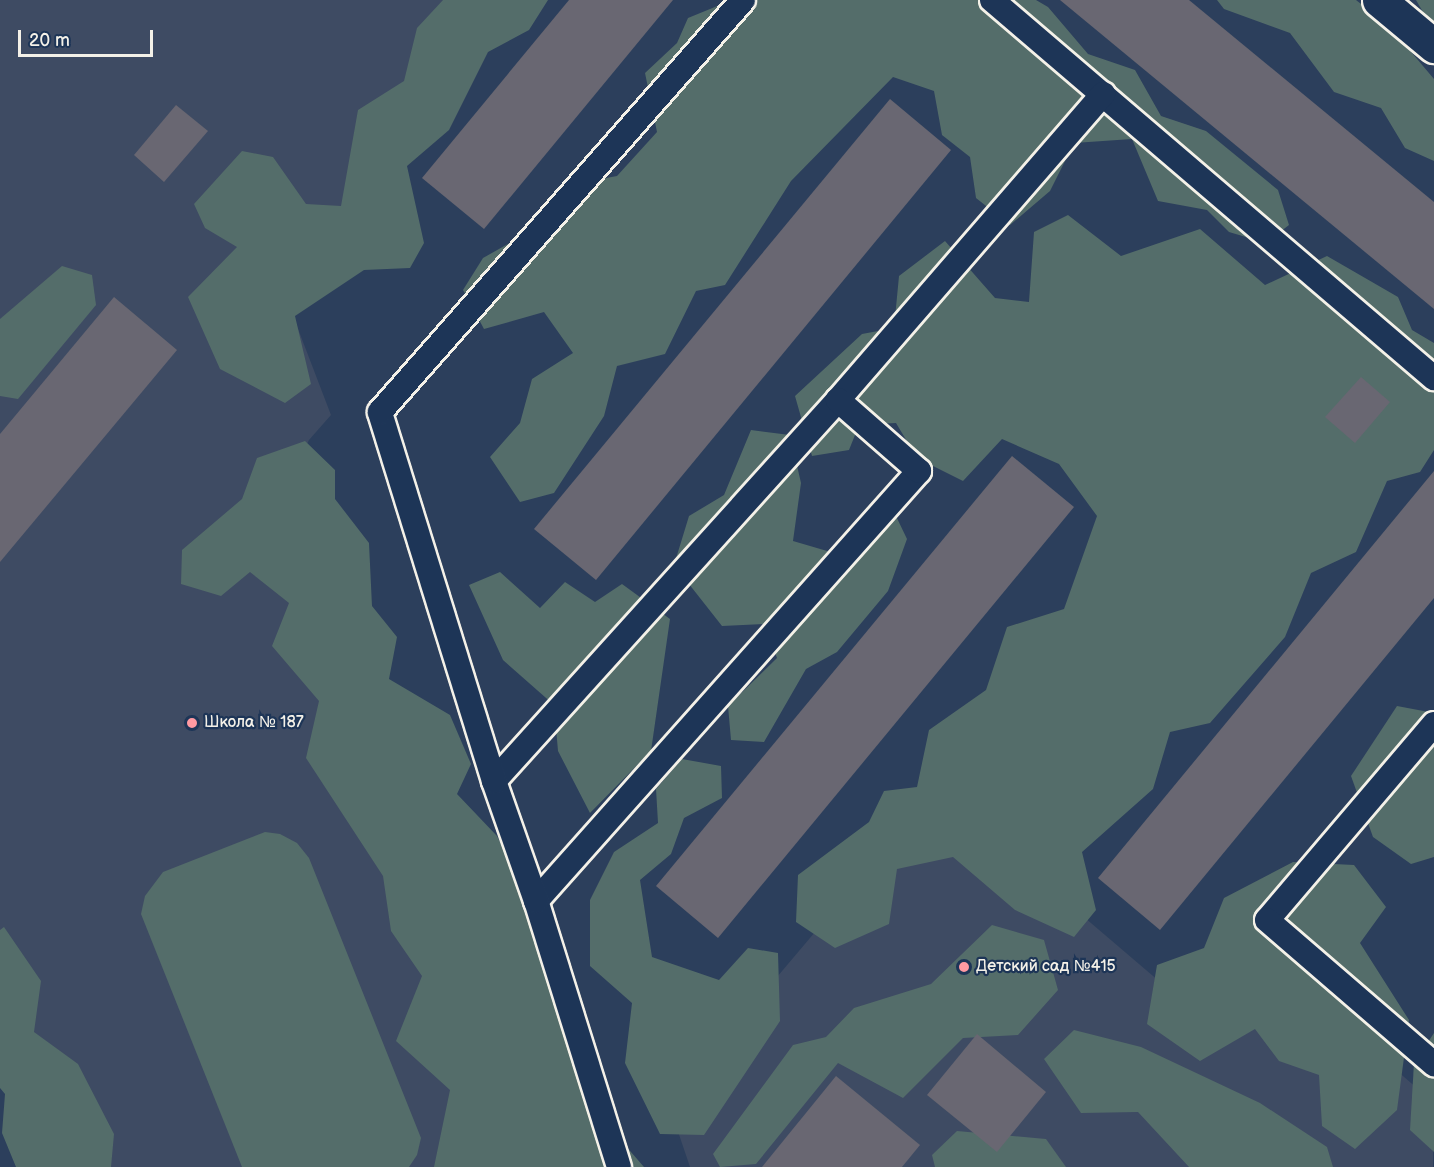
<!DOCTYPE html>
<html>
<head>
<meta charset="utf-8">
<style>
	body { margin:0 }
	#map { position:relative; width:1434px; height:1167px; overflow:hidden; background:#2c3f5c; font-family:"Balsamiq Sans",sans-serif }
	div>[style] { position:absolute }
	.built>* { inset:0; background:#3e4b63 }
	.green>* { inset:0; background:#546d6a }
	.building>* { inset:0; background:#696772 }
	.roads { filter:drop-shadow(2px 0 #f4f1e8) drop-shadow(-2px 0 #f4f1e8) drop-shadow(0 2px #f4f1e8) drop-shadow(0 -2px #f4f1e8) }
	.lane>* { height:24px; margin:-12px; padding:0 12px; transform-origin:12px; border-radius:12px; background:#1d3557 }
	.street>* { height:33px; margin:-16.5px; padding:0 16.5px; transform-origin:16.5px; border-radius:16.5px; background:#1d3557 }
	.dots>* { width:16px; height:16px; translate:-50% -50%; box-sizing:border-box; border:3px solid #1d3557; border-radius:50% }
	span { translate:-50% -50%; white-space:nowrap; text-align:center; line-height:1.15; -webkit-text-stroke:4.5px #1d3557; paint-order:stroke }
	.poi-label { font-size:16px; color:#f4f1e8 }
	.left { translate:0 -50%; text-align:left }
	.scale { position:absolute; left:18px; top:30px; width:135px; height:27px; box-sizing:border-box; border:3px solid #f4f1e8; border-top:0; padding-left:8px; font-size:18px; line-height:21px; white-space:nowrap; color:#f4f1e8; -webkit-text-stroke:4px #1d3557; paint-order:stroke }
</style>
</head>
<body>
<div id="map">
	<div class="built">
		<div style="clip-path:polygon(0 0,490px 0,287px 300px,331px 415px,309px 440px,298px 463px,534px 1167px,62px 1167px,0 983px)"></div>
		<div style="clip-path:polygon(935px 790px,1180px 999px,1240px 934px,1434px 1103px,1433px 1167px,690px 1167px,669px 1105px)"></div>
	</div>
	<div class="green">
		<div style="clip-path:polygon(443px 0,548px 0,529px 30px,488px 52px,449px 130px,407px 166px,424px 243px,410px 268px,364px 270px,295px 316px,311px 384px,285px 403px,220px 369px,188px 297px,237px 247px,205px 228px,194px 204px,242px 151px,273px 157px,306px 204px,341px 206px,358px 110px,404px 81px,417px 28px)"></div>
		<div style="clip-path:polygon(732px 0,1036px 0,1048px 7px,1088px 54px,1135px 70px,1161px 116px,1206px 131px,1278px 190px,1289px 225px,1266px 243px,1229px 232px,1207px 210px,1158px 201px,1132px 139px,1074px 143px,1050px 191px,1010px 225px,976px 198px,970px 157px,942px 135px,934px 91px,893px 77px,791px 181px,725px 285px,696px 291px,665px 354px,617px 366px,604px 416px,554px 493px,520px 502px,490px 457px,520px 423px,532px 379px,573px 353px,544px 312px,484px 329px,463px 290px,483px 258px,531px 231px,563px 186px,617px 176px,657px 132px,645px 73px,677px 43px,688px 18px)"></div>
		<div style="clip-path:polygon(1217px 0,1356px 0,1390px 27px,1434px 79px,1434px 161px,1405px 148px,1381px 108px,1334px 92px,1290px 33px,1224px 9px)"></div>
		<div style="clip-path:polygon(1416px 0,1434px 0,1434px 28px,1431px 26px)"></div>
		<div style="clip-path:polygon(1068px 215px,1121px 256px,1200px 229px,1265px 285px,1327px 256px,1398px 297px,1412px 330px,1434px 343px,1434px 450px,1420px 472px,1387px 481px,1356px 552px,1311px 573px,1285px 637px,1210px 723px,1170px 732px,1153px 789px,1082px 852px,1096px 910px,1074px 937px,1015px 910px,953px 857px,897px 869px,889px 924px,835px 948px,796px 922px,798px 875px,869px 822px,884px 791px,917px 787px,929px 730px,986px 690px,1007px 627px,1064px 609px,1097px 516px,1059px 464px,1002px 439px,963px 481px,917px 458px,896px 423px,859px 425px,849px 450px,812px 456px,795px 396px,862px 334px,894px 328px,899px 276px,945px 241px,995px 298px,1029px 302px,1034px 232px)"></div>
		<div style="clip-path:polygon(62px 266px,92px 275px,96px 305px,18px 399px,0 396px,0 319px)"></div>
		<div style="clip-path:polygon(751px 430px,790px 435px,801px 483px,793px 541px,834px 553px,863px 516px,895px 514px,907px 539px,888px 591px,837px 652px,806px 669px,764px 742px,731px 740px,728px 706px,777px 658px,765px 624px,722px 626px,674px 565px,689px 516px,724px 495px)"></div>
		<div style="clip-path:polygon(305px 441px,335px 470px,335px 499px,369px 543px,372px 606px,397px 637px,389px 679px,450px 715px,471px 764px,457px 794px,497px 836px,522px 886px,598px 1114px,644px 1167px,434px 1167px,450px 1090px,396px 1041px,422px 976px,391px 931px,383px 876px,306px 758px,319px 701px,272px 646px,289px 603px,250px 572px,221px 596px,181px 584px,182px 550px,242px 499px,257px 458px)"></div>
		<div style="clip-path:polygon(500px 572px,540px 608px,565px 582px,595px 602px,622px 584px,670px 619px,651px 751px,590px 813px,558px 751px,554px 705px,503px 660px,469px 585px)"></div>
		<div style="clip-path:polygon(1397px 706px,1434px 713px,1434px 857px,1411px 864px,1373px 837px,1351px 776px)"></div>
		<div style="clip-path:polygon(682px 759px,721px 766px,722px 798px,684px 818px,671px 854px,640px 880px,652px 957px,719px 980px,748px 948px,778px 953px,780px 1021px,704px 1135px,660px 1134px,625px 1063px,632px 1003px,590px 966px,590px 900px,614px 852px,658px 823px,656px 789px)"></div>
		<div style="clip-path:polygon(265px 832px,280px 834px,297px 843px,309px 858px,421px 1138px,417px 1155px,409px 1167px,242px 1167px,141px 914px,145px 896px,163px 872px)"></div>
		<div style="clip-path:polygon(1293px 862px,1354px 865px,1386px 907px,1360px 943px,1409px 1020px,1397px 1110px,1355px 1149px,1322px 1126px,1319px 1075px,1279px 1061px,1255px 1029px,1200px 1061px,1147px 1024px,1157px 965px,1204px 948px,1224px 898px)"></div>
		<div style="clip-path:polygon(992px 925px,1044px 940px,1058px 990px,1018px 1035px,963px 1038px,903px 1098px,838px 1063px,756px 1164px,720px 1167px,713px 1154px,793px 1045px,826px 1037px,854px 1008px,931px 984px)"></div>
		<div style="clip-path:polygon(4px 927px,41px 981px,34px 1032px,78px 1064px,114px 1134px,111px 1167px,16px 1167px,2px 1133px,5px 1094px,0 1088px,0 930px)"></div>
		<div style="clip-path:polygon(1074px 1030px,1141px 1047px,1260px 1103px,1327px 1147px,1333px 1167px,1189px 1167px,1138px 1112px,1081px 1113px,1044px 1059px)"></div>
		<div style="clip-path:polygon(1434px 1033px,1434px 1152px,1410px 1130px,1414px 1063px)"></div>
		<div style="clip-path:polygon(957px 1131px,1046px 1139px,1066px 1167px,935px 1167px,932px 1155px)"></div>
	</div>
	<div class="building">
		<div style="clip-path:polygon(569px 0,673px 0,484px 229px,422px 178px)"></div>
		<div style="clip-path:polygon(1060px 0,1189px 0,1434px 202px,1434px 309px)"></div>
		<div style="clip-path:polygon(890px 99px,951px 150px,596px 580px,534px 529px)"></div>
		<div style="clip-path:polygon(176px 105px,208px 131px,164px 182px,134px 155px)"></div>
		<div style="clip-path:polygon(114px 297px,177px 350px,0 562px,0 434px)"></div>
		<div style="clip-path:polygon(1361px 377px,1390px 402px,1355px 443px,1325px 417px)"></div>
		<div style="clip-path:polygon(1012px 456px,1074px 507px,718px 938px,656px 886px)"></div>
		<div style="clip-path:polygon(1434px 471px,1434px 598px,1160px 930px,1098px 878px)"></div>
		<div style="clip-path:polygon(977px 1034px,1046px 1092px,997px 1152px,927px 1095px)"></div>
		<div style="clip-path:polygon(836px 1076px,920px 1145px,902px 1167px,762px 1167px)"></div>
	</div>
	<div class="roads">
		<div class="lane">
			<div style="left:992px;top:0;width:582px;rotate:40.54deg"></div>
			<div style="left:1434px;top:724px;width:257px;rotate:130.4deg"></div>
			<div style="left:1267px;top:920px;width:221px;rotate:40.8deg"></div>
			<div style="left:494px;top:781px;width:513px;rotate:-47.92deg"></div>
			<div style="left:838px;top:400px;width:405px;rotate:-49.1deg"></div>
			<div style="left:536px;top:901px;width:576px;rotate:-48.31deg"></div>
			<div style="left:919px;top:471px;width:108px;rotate:-138.8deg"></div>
			<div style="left:619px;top:1167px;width:279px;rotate:-107.3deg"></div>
			<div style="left:536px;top:901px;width:127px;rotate:-109.3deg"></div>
			<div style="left:494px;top:781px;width:386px;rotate:-107.2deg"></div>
			<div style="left:380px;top:412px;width:549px;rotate:-48.62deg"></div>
		</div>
		<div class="street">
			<div style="left:1379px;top:0;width:72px;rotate:39.9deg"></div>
		</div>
	</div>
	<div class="dots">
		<div style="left:192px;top:723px;background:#ff9aa2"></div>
		<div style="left:964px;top:967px;background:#ff9aa2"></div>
	</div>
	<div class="poi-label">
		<span class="left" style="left:204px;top:723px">Школа № 187</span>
		<span class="left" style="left:976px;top:967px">Детский сад №415</span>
	</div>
	<div class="scale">20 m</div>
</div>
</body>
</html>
